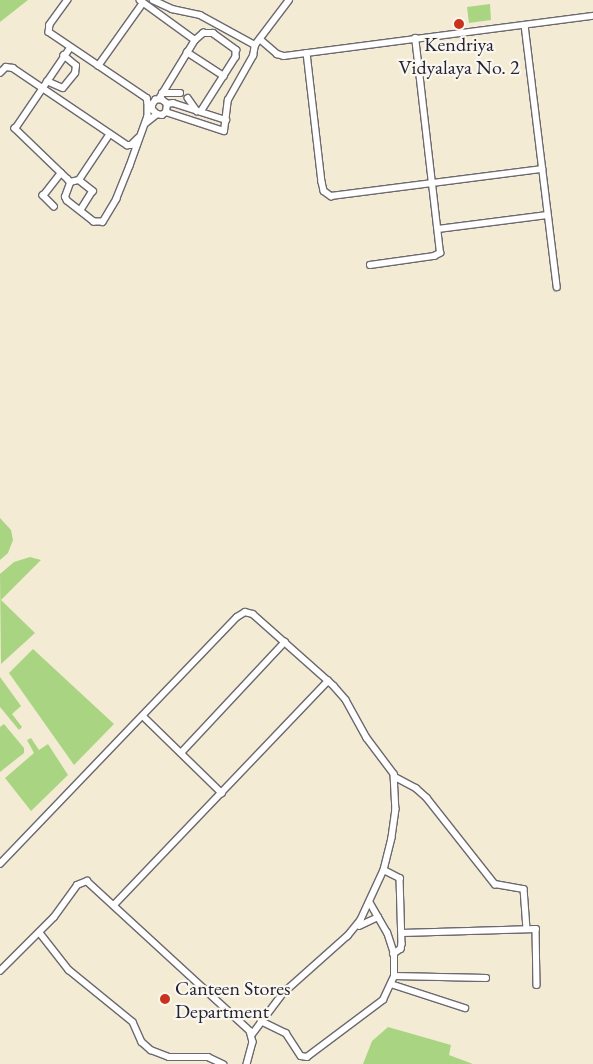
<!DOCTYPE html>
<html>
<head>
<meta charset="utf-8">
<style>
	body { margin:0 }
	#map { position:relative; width:593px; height:1064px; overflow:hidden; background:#f3ebd3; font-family:"EB Garamond",serif }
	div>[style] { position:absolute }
	.green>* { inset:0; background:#a9d582 }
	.roads { filter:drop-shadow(1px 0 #6b6870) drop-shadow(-1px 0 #6b6870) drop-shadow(0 1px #6b6870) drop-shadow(0 -1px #6b6870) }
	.street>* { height:5.5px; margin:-2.75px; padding:0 2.75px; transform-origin:2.75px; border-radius:2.75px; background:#fff }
	.dots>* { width:14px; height:14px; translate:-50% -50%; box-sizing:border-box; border:2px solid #fbf7ec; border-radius:50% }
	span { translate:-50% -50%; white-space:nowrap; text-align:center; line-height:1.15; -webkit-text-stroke:4.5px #fbf7ec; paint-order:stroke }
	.poi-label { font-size:20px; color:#22223b }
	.left { translate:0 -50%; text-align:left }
</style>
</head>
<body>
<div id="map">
	<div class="green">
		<div style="clip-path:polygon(0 0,28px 0,0 22px)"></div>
		<div style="clip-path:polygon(490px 4px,491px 20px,469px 23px,467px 7px)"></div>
		<div style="clip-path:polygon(0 518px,11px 530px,13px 540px,8px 553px,0 560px)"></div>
		<div style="clip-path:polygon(30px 557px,41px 560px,1px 600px,35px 633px,1px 664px,0 574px,14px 562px)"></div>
		<div style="clip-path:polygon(33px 649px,114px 724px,74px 765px,9px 673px)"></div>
		<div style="clip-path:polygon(0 677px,21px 706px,12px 714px,22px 727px,19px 730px,0 707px)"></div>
		<div style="clip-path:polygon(4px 724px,24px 748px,24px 753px,0 772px,0 727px)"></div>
		<div style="clip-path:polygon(31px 738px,39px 750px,48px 744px,68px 775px,31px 811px,5px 778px,34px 753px,27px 740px)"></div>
		<div style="clip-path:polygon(388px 1027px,451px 1045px,449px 1055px,473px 1064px,363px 1064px,372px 1041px)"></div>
	</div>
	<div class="roads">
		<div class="street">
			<div style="left:68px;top:0;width:31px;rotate:126deg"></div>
			<div style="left:50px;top:25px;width:7px;rotate:98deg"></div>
			<div style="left:49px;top:32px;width:118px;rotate:34deg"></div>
			<div style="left:147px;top:98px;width:5px;rotate:79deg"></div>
			<div style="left:148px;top:103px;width:13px;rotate:90deg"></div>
			<div style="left:148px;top:116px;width:53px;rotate:109.8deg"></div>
			<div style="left:130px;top:166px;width:35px;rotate:112deg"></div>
			<div style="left:117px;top:199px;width:27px;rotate:121deg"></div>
			<div style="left:103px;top:222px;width:9px;rotate:180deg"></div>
			<div style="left:94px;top:222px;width:34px;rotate:-142deg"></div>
			<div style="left:67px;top:201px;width:4px;rotate:-117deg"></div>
			<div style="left:65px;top:197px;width:15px;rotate:-70deg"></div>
			<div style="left:70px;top:183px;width:4px;rotate:-124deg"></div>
			<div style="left:68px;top:180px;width:74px;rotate:-136.1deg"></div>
			<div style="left:15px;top:129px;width:98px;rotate:-55.8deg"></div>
			<div style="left:140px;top:0;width:68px;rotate:36deg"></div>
			<div style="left:195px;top:40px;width:11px;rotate:-41deg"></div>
			<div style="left:203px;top:33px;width:10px"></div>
			<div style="left:213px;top:33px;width:29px;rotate:36deg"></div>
			<div style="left:236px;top:50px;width:7px;rotate:90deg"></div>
			<div style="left:236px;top:57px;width:65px;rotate:122.5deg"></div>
			<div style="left:153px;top:0;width:21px;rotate:25deg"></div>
			<div style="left:172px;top:9px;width:29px;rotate:12deg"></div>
			<div style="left:200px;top:15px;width:63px;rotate:28.6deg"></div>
			<div style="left:255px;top:45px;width:56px;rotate:-52.9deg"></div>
			<div style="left:525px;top:25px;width:264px;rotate:83deg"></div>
			<div style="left:260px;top:39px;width:23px;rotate:41deg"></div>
			<div style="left:277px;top:54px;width:7px;rotate:16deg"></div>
			<div style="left:284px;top:56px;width:312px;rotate:-7.4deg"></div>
			<div style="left:187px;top:52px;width:44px;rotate:33deg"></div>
			<div style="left:307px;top:53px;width:130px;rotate:83.4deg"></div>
			<div style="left:322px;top:182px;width:9px;rotate:77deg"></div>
			<div style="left:324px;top:191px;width:9px;rotate:36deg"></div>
			<div style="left:331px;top:196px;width:213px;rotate:-7.3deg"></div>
			<div style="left:98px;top:66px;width:77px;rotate:-54.5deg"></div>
			<div style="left:0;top:73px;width:8px;rotate:-45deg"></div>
			<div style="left:6px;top:67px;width:7px;rotate:8deg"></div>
			<div style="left:13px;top:68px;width:138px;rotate:34deg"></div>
			<div style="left:127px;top:145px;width:4px"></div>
			<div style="left:131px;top:145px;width:10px;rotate:-45deg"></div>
			<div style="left:47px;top:81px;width:17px;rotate:24deg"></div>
			<div style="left:63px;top:88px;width:19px;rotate:-51deg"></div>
			<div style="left:75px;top:73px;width:7px;rotate:-82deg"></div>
			<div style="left:76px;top:66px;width:16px;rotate:-140deg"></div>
			<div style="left:162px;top:93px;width:18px"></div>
			<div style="left:188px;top:98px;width:16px;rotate:55deg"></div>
			<div style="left:159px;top:99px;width:69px;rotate:-58.6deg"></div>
			<div style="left:167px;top:104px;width:6px;rotate:-9deg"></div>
			<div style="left:173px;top:103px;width:56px;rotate:17.8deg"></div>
			<div style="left:166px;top:112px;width:61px;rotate:18.1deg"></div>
			<div style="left:224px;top:131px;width:31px;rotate:-83deg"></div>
			<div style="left:228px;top:100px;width:51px;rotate:-60.4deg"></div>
			<div style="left:253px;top:56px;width:11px;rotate:-80deg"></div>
			<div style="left:146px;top:123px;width:14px;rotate:-39deg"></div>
			<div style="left:157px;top:114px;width:5px;rotate:11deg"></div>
			<div style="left:162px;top:115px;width:5px;rotate:-37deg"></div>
			<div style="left:166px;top:112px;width:8px;rotate:-83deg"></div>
			<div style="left:167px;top:104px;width:6px;rotate:-141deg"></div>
			<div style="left:162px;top:100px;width:6px;rotate:180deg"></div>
			<div style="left:156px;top:100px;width:5px;rotate:127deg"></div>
			<div style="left:153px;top:104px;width:5px;rotate:101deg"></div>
			<div style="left:152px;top:109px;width:7px;rotate:45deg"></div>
			<div style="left:79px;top:180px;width:18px;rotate:38deg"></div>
			<div style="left:93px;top:191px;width:22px;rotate:122deg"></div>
			<div style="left:70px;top:182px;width:9px;rotate:-13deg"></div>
			<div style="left:79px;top:180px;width:54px;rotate:-56.3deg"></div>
			<div style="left:54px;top:207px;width:16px;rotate:-135deg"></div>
			<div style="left:43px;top:196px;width:29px;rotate:-52deg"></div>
			<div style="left:438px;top:229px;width:110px;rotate:-7.3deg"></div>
			<div style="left:370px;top:265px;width:65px;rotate:-8deg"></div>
			<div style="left:434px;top:256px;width:7px;rotate:-27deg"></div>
			<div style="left:440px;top:253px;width:216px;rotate:-96.6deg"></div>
			<div style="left:144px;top:717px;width:109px;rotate:44.3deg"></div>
			<div style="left:181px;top:753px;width:152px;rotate:-46.9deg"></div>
			<div style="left:395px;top:777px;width:24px;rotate:28deg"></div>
			<div style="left:416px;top:788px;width:15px;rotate:42deg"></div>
			<div style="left:427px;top:798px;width:110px;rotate:51.7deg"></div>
			<div style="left:495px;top:884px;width:29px;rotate:10deg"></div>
			<div style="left:524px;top:889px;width:40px;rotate:85.7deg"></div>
			<div style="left:0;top:864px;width:342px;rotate:-46.2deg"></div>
			<div style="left:237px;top:617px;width:9px;rotate:-32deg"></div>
			<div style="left:245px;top:612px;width:8px;rotate:14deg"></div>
			<div style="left:253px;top:614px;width:108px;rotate:41.6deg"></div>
			<div style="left:334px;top:686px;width:18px;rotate:49deg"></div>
			<div style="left:346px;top:700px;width:43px;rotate:61.1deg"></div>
			<div style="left:367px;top:738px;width:45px;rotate:53.1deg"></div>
			<div style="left:394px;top:774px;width:35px;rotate:87deg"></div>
			<div style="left:396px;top:809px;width:29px;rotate:98deg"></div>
			<div style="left:392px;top:838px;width:33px;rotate:104deg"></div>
			<div style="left:384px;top:870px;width:55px;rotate:114.7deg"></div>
			<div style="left:361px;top:920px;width:21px;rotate:129deg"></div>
			<div style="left:348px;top:936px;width:87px;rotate:138.3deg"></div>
			<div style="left:283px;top:994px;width:50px;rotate:126.9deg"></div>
			<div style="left:384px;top:870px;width:18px;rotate:27deg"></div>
			<div style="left:400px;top:878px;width:66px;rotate:88.3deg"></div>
			<div style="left:402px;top:944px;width:5px;rotate:101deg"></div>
			<div style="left:401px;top:949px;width:9px;rotate:144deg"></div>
			<div style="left:114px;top:905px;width:310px;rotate:-46.3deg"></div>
			<div style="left:359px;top:926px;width:21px;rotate:-25deg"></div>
			<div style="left:40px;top:933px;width:47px;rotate:51.9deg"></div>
			<div style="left:69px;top:970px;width:82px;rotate:39.1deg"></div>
			<div style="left:133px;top:1022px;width:22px;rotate:66deg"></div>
			<div style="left:142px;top:1042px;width:12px;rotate:42deg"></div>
			<div style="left:151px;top:1050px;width:19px;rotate:21deg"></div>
			<div style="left:169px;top:1057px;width:39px"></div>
			<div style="left:208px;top:1057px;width:17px;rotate:25deg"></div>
			<div style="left:402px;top:933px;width:134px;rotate:-1.7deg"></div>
			<div style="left:536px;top:929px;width:56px;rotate:89deg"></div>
			<div style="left:0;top:971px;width:76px;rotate:-45deg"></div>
			<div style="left:54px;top:917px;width:39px;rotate:-54deg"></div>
			<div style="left:77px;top:885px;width:11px;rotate:-22deg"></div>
			<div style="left:87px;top:881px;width:222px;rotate:42.6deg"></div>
			<div style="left:250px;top:1031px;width:11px;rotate:75deg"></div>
			<div style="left:253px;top:1042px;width:23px;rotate:105deg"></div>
			<div style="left:394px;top:976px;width:92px;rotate:1.2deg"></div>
			<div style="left:391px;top:984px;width:78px;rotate:18deg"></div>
			<div style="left:261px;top:1021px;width:28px;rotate:26deg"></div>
			<div style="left:286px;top:1033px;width:27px;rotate:57deg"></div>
			<div style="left:301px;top:1056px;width:6px;rotate:9deg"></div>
			<div style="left:307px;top:1057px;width:95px;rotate:-36.9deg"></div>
			<div style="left:383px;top:1000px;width:26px;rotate:-65deg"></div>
			<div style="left:394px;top:976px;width:22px;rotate:-90deg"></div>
			<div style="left:394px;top:954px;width:22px;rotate:-108deg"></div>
			<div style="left:387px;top:933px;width:34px;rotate:-120deg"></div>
		</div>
	</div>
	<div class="dots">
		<div style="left:459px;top:24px;background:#c8321e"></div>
		<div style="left:165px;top:999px;background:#c8321e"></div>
	</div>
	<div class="poi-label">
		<span style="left:459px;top:56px">Kendriya<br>Vidyalaya No. 2</span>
		<span class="left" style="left:175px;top:1000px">Canteen Stores<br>Department</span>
	</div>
</div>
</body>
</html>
